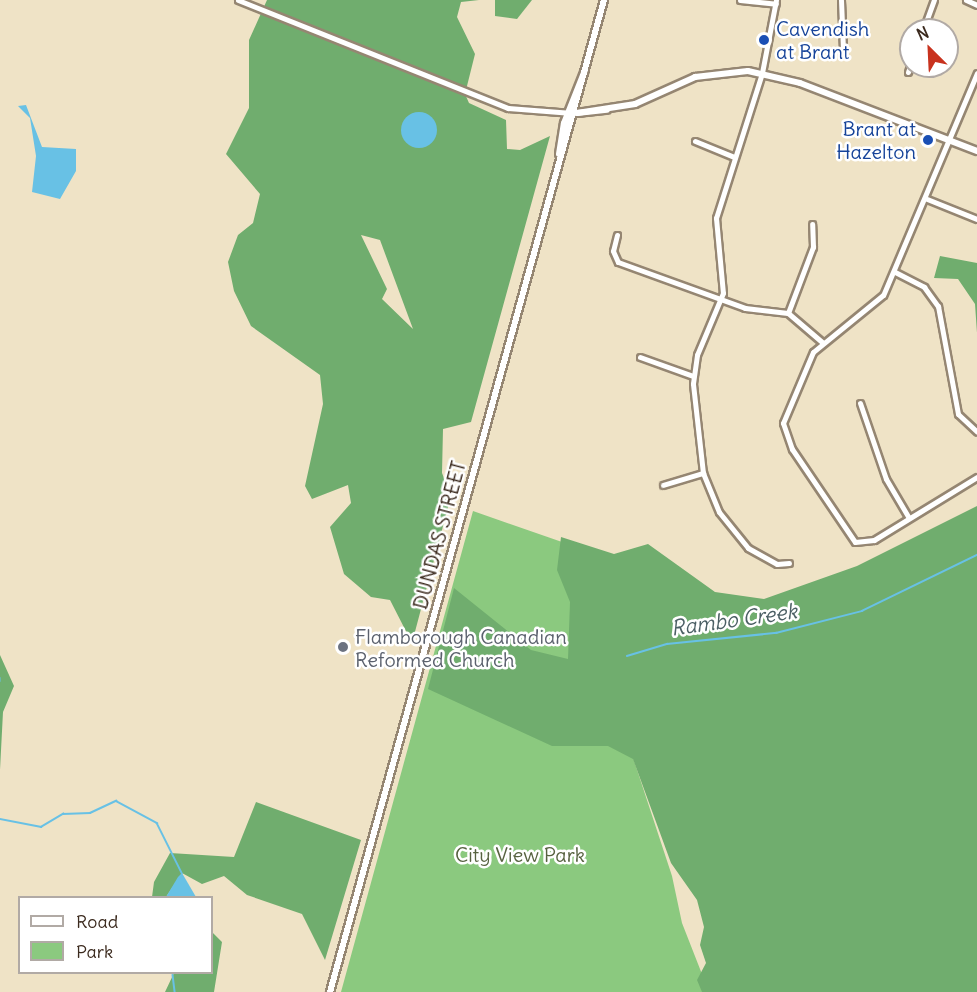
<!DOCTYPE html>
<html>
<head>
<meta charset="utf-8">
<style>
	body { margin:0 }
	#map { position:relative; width:977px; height:992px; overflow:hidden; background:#efe3c6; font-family:Delius,sans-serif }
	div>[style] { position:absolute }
	.green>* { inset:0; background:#8bc97f }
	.forest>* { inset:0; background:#70ad6e }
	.water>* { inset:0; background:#68c1e5 }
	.round { border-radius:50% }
	.stream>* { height:1.5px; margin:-0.75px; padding:0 0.75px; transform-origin:0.75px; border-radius:0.75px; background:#68c1e5 }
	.roads { filter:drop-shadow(2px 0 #958672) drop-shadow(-2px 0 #958672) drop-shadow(0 2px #958672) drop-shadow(0 -2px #958672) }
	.minor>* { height:5px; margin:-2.5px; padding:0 2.5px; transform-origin:2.5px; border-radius:2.5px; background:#fff }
	.major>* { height:6px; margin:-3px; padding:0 3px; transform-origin:3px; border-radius:3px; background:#fff }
	.dots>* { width:16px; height:16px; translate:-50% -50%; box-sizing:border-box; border:3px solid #fff; border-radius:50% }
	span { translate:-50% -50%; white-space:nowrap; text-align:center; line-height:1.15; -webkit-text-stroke:5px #fff; paint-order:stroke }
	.transit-label { font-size:20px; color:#164399 }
	.left { translate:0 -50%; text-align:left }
	.right { translate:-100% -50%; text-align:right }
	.street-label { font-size:20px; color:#3b2a1e }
	.worship-label { font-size:20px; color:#5b616d }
	.park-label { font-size:20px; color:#576240 }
	.water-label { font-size:21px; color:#4b5f64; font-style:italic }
	.legend { position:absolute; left:18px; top:896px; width:195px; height:78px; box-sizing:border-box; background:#fff; border:2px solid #b1aaa5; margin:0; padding:8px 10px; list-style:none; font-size:18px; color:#3b2a1e }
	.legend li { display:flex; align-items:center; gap:12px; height:30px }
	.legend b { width:30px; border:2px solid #b1aaa5 }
	.north { position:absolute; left:899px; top:18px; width:60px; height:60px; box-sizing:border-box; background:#fff; border:2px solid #b1aaa5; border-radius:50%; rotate:336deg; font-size:16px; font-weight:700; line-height:24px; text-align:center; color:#3b2a1e }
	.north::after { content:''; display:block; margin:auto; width:21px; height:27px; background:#c8321e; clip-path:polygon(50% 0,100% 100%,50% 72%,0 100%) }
</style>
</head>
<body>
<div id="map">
	<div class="green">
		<div style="clip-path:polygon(473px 511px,562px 542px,672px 876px,682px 923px,709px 992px,341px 992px)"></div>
	</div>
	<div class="forest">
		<div style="clip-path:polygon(evenodd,267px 0,479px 0,461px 2px,457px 17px,475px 54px,465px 94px,469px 103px,506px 120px,507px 149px,520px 150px,550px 136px,471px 422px,443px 429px,442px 473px,451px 496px,412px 643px,390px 600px,371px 597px,344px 574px,330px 527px,351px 503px,348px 485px,312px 499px,305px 486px,323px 404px,320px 375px,251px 326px,234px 291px,228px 262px,238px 235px,253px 223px,260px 194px,226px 154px,249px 108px,249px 40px,267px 0,361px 235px,380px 240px,413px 329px,382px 299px,387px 289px,361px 235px)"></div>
		<div style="clip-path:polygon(495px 0,532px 0,517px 19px,495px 16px)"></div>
		<div style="clip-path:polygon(940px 256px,977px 263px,977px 333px,975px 304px,958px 279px,934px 278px)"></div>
		<div style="clip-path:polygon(977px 506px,977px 992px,702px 992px,697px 980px,706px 963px,700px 945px,704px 927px,697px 900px,671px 863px,633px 759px,608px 746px,552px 746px,428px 689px,454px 588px,531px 650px,568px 659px,570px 602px,557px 570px,561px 537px,614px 554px,648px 544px,715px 592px,764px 599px,857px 566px)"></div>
		<div style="clip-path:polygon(0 655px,14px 686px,3px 712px,0 770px)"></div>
		<div style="clip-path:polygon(256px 802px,361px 840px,325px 960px,302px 914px,247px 895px,224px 876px,202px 884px,182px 873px,166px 897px,152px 897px,154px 882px,170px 853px,234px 857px)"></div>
		<div style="clip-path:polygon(212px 932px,222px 942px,214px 992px,165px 992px,174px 973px,212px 972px)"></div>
	</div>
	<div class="water">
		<div style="clip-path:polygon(26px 105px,42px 147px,76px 149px,76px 171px,60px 199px,32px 192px,36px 156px,30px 118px,18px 106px)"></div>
		<div class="round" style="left:401px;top:112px;width:36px;height:36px"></div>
		<div style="clip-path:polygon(182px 873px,196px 897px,166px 897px,178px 877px)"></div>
	</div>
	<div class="stream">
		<div style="left:627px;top:656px;width:42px;rotate:-16.7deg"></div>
		<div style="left:667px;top:644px;width:110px;rotate:-5.8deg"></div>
		<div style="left:776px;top:633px;width:89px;rotate:-14.3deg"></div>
		<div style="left:862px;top:611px;width:128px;rotate:-26deg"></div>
		<div style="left:0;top:678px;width:3px;rotate:90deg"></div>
		<div style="left:0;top:819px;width:42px;rotate:11deg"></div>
		<div style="left:41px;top:827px;width:26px;rotate:-31deg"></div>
		<div style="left:63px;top:814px;width:27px;rotate:-2deg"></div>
		<div style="left:90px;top:813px;width:29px;rotate:-25deg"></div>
		<div style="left:116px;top:801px;width:47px;rotate:28.2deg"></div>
		<div style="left:157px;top:823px;width:56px;rotate:63.4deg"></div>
		<div style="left:173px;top:975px;width:17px;rotate:83deg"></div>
	</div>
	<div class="roads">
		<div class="minor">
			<div style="left:238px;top:0;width:291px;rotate:21.8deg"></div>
			<div style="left:508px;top:108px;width:64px;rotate:4.5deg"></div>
			<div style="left:740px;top:0;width:36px;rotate:6deg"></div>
			<div style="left:776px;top:0;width:74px;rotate:100.9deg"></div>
			<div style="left:762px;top:73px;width:152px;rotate:107.6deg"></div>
			<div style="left:716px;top:218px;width:75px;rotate:84.7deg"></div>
			<div style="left:723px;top:293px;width:67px;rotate:112.8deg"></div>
			<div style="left:697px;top:355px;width:29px;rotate:98deg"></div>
			<div style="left:693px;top:384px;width:90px;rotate:83.6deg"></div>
			<div style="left:703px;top:473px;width:42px;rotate:67.7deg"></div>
			<div style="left:719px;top:512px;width:46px;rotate:51.1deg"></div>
			<div style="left:748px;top:548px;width:33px;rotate:29deg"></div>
			<div style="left:777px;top:564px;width:12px;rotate:-5deg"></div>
			<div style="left:841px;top:0;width:50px;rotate:87.7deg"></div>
			<div style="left:966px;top:0;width:12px;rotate:24deg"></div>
			<div style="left:923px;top:30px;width:32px;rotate:-70deg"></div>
			<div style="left:908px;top:72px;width:9px;rotate:-72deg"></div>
			<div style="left:977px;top:73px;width:241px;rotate:112.9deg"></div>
			<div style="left:883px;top:295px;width:90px;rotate:140.8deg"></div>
			<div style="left:813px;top:352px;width:77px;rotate:112.9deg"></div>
			<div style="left:783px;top:423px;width:28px;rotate:71deg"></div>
			<div style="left:792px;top:449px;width:112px;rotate:55.9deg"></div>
			<div style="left:855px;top:542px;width:19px;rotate:-6deg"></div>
			<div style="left:874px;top:540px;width:121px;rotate:-31.5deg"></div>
			<div style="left:695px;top:141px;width:42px;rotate:22.3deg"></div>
			<div style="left:927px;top:199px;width:54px;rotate:21.8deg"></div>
			<div style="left:617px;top:235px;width:16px;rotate:104deg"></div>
			<div style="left:613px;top:251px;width:12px;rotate:66deg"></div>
			<div style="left:618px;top:262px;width:135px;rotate:19.9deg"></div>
			<div style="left:745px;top:308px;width:43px;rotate:6.6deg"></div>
			<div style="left:788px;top:313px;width:45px;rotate:40.5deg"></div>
			<div style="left:895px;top:272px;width:33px;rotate:27deg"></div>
			<div style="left:924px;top:287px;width:24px;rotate:54deg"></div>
			<div style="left:938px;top:306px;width:110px;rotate:79.5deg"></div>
			<div style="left:958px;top:414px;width:26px;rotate:43deg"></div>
			<div style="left:788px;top:313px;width:71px;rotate:-69.3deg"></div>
			<div style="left:813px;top:247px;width:23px;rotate:-92deg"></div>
			<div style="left:640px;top:357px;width:56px;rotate:19.7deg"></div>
			<div style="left:860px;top:403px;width:80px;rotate:71.1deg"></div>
			<div style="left:886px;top:479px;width:45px;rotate:59.5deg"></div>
			<div style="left:663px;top:485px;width:42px;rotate:-16.7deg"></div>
		</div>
		<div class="major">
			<div style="left:577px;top:113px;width:59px;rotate:-8.8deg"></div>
			<div style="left:635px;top:104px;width:66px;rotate:-24.2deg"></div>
			<div style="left:695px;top:77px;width:53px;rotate:-6.5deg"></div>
			<div style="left:748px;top:71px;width:53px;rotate:13deg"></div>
			<div style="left:800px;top:83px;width:190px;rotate:21deg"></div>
			<div style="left:577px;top:113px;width:30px;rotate:-6deg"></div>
			<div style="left:559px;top:154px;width:31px;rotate:-81deg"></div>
			<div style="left:564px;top:123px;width:57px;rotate:-68.4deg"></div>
			<div style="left:330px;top:992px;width:1029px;rotate:-74.56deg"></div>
		</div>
	</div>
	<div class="dots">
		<div style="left:764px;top:40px;background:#1a4fb4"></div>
		<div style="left:928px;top:140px;background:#1a4fb4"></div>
		<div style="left:343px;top:647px;background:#6b7280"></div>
	</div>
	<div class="transit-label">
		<span class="left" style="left:776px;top:40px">Cavendish<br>at Brant</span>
		<span class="right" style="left:916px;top:140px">Brant at<br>Hazelton</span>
	</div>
	<div class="street-label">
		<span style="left:439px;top:535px;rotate:-75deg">DUNDAS STREET</span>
	</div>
	<div class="worship-label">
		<span class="left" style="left:355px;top:648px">Flamborough Canadian<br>Reformed Church</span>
	</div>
	<div class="park-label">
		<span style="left:520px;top:854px">City View Park</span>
	</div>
	<div class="water-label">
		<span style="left:734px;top:620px;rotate:-8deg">Rambo Creek</span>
	</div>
	<ul class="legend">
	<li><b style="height:8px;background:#fff"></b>Road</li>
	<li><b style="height:16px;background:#8bc97f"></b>Park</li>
	</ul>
	<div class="north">N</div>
</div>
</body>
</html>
